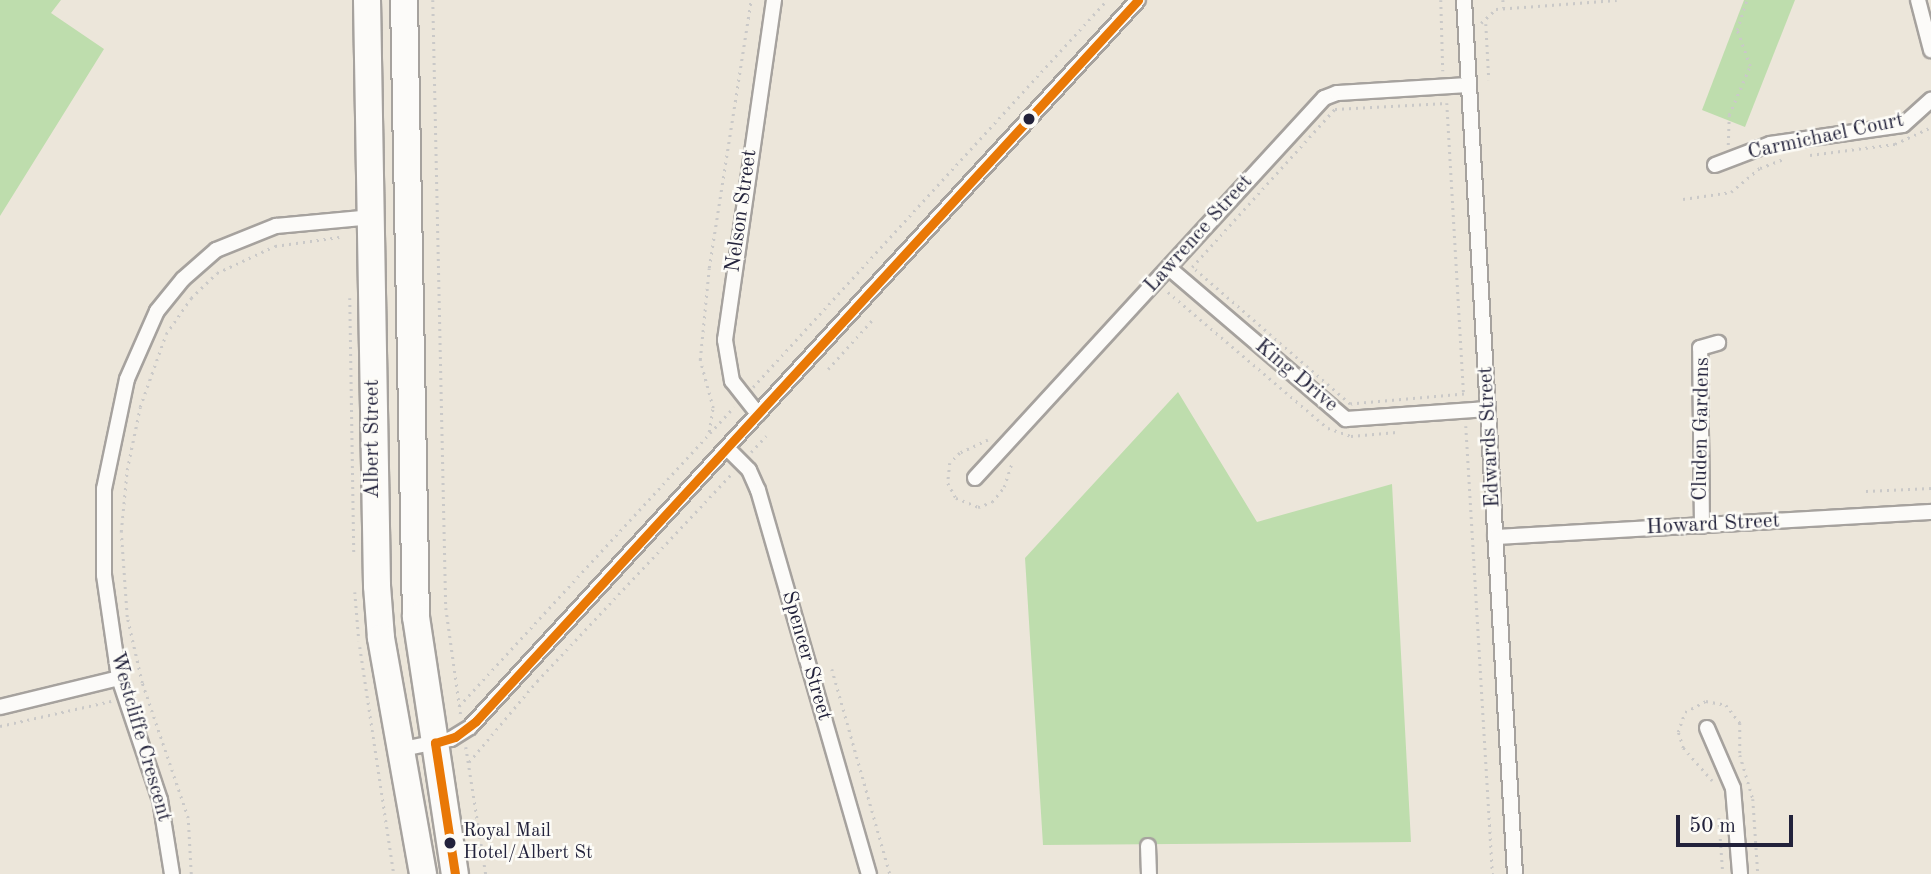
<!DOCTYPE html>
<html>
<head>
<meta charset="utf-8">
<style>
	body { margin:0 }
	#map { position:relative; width:1931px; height:874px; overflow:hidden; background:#ece6da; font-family:"Old Standard TT",serif }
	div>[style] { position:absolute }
	.green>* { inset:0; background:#beddad }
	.path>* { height:2.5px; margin-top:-1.25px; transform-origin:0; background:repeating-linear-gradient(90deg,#cac9c8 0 2px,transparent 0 7px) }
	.roads { filter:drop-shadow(2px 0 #a6a29e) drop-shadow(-2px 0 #a6a29e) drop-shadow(0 2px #a6a29e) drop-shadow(0 -2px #a6a29e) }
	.street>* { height:14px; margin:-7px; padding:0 7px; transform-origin:7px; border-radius:7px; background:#fcfbf9 }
	.highway>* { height:26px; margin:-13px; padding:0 13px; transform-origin:13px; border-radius:13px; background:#fcfbf9 }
	.bus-1>* { height:9px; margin:-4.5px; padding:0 4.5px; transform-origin:4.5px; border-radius:4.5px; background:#e97806 }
	.dots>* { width:19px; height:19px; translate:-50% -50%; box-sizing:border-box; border:4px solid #fdfcf7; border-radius:50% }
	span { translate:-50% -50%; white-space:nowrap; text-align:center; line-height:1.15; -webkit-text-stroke:5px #fdfcf7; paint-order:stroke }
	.bus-label { font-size:19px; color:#22223b }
	.left { translate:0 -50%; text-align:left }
	.street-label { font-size:21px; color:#22223b }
	.scale { position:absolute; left:1676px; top:815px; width:117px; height:32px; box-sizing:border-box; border:4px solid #22223b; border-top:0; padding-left:9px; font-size:21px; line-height:24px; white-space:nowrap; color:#22223b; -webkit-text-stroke:5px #fdfcf7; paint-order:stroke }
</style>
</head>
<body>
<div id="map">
	<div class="green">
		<div style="clip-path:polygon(0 0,61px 0,51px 13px,104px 49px,0 216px)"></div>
		<div style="clip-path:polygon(1744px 0,1795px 0,1745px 127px,1702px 110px)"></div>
		<div style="clip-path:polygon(1178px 392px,1257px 522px,1392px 484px,1411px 842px,1043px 845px,1025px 558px)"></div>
	</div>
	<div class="path">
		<div style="left:433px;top:0;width:608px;rotate:88.78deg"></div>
		<div style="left:446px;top:608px;width:109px;rotate:82.1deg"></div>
		<div style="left:1441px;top:0;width:71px;rotate:88.4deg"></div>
		<div style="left:1503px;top:0;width:8px;rotate:83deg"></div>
		<div style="left:1481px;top:23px;width:21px;rotate:-43deg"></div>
		<div style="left:1496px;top:9px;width:121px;rotate:-4.3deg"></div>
		<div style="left:1486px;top:24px;width:56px;rotate:86.9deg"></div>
		<div style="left:1447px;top:103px;width:291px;rotate:86.7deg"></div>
		<div style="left:1464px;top:394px;width:114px;rotate:175deg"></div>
		<div style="left:1350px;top:404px;width:209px;rotate:-139.1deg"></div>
		<div style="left:1192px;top:267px;width:213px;rotate:-47.9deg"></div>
		<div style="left:1335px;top:109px;width:112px;rotate:-3.1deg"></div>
		<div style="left:1728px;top:145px;width:30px;rotate:-88deg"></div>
		<div style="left:1729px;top:115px;width:53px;rotate:-66.8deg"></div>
		<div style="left:1750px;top:66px;width:38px;rotate:-110deg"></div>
		<div style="left:1737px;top:30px;width:32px;rotate:-72deg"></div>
		<div style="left:1810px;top:155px;width:86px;rotate:-7.4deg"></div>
		<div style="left:1895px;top:144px;width:40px;rotate:-25deg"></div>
		<div style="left:1683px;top:199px;width:49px;rotate:-8.3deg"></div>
		<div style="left:1731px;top:192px;width:38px;rotate:-40deg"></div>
		<div style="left:1760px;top:168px;width:25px;rotate:-21deg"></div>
		<div style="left:1168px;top:292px;width:210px;rotate:40.4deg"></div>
		<div style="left:1328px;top:428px;width:24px;rotate:19deg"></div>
		<div style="left:1351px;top:436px;width:46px;rotate:-5deg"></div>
		<div style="left:350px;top:298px;width:255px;rotate:89.1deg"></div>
		<div style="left:828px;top:369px;width:69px;rotate:-48deg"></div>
		<div style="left:753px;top:387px;width:524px;rotate:-47.55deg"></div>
		<div style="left:1466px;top:426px;width:449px;rotate:86.6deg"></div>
		<div style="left:709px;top:432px;width:24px;rotate:-81deg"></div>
		<div style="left:713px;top:408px;width:50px;rotate:-105.2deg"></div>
		<div style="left:700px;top:360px;width:92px;rotate:-84.4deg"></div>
		<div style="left:709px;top:268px;width:271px;rotate:-81.1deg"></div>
		<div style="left:988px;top:440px;width:31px;rotate:155deg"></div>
		<div style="left:960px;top:453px;width:14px;rotate:135deg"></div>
		<div style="left:950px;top:463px;width:20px;rotate:96deg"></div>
		<div style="left:948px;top:483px;width:17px;rotate:62deg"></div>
		<div style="left:956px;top:498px;width:24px;rotate:22deg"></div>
		<div style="left:978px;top:507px;width:15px;rotate:-20deg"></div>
		<div style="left:992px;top:502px;width:19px;rotate:-51deg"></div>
		<div style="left:1004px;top:487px;width:26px;rotate:-72deg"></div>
		<div style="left:751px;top:452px;width:22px;rotate:-47deg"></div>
		<div style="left:1866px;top:491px;width:65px;rotate:-2.6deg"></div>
		<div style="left:355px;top:592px;width:49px;rotate:85.3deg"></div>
		<div style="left:360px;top:647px;width:230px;rotate:81.5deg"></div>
		<div style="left:832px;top:669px;width:213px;rotate:74.2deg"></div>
		<div style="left:459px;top:706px;width:406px;rotate:-47.4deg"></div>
		<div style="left:0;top:726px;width:114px;rotate:-12.7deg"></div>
		<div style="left:466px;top:747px;width:129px;rotate:81.1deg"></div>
		<div style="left:469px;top:762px;width:106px;rotate:-50deg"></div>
		<div style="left:537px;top:681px;width:287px;rotate:-46.8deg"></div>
		<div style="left:1712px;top:781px;width:44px;rotate:-131.3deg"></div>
		<div style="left:1683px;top:748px;width:17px;rotate:-107deg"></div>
		<div style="left:1678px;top:732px;width:21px;rotate:-71deg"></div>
		<div style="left:1685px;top:712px;width:24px;rotate:-28deg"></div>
		<div style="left:1706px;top:701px;width:20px;rotate:11deg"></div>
		<div style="left:1726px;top:705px;width:23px;rotate:52deg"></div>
		<div style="left:1740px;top:723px;width:32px;rotate:90deg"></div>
		<div style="left:1740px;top:755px;width:46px;rotate:73.5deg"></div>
		<div style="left:1753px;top:799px;width:75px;rotate:86.2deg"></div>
		<div style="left:1719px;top:818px;width:56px;rotate:85.9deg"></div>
		<div style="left:191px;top:874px;width:56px;rotate:-93.1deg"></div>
		<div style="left:188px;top:818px;width:143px;rotate:-108.8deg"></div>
		<div style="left:142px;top:683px;width:68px;rotate:-102.8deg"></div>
		<div style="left:127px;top:617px;width:85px;rotate:-94deg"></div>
		<div style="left:121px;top:532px;width:62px;rotate:-84.5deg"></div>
		<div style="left:127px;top:470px;width:64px;rotate:-78.3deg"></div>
		<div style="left:140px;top:407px;width:77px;rotate:-70.4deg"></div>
		<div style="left:166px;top:334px;width:44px;rotate:-55.2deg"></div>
		<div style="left:191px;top:298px;width:36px;rotate:-44deg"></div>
		<div style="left:217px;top:273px;width:64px;rotate:-25deg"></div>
		<div style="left:275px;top:246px;width:65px;rotate:-8deg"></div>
	</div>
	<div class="roads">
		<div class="street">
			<div style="left:1464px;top:0;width:875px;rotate:86.66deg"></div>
			<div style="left:1918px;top:0;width:52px;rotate:75.4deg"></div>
			<div style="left:1715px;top:165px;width:59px;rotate:-20.9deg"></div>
			<div style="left:1770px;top:144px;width:134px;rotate:-8.1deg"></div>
			<div style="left:1903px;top:125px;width:38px;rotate:-42deg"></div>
			<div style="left:1169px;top:268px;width:233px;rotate:40.5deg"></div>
			<div style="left:1346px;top:419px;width:142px;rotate:-4deg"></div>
			<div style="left:758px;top:414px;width:42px;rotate:-128.2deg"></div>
			<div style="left:732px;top:381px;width:42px;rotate:-99.7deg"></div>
			<div style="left:725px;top:340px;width:344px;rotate:-81.8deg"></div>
			<div style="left:727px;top:448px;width:31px;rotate:45deg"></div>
			<div style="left:749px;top:470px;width:22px;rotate:66deg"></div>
			<div style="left:758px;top:490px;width:400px;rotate:73.9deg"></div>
			<div style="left:975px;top:478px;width:516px;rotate:-47.43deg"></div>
			<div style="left:1324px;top:98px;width:14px;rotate:-21deg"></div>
			<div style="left:1337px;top:93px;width:132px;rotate:-3.5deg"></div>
			<div style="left:1702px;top:526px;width:178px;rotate:-90.6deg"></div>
			<div style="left:1700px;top:348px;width:19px;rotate:-16deg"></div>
			<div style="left:1495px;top:537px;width:437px;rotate:-3.3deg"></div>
			<div style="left:0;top:707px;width:122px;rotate:-13.7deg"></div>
			<div style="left:1707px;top:728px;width:65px;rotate:66.6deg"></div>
			<div style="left:1733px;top:788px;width:86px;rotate:85.3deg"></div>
			<div style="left:403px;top:749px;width:49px;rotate:-11.8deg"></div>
			<div style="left:451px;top:739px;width:22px;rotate:-32deg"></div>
			<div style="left:470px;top:727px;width:987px;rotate:-47.42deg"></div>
			<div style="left:1148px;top:846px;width:28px;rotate:88deg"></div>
			<div style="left:172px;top:874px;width:75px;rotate:-99.2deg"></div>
			<div style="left:160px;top:800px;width:129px;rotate:-108.6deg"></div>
			<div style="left:119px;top:678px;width:104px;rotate:-98.3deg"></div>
			<div style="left:104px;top:575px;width:86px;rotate:-90deg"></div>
			<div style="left:104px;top:489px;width:112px;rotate:-78.2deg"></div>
			<div style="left:127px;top:379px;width:74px;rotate:-66.2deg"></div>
			<div style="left:157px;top:311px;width:41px;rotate:-50.9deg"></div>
			<div style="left:183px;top:279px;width:44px;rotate:-41.3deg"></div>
			<div style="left:216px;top:250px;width:65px;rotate:-21.8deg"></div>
			<div style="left:276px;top:226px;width:97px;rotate:-5.3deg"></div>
		</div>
		<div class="highway">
			<div style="left:367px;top:0;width:586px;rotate:89.02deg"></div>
			<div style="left:377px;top:586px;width:52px;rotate:85.6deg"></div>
			<div style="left:381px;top:638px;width:240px;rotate:79.9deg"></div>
			<div style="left:404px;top:0;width:617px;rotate:88.89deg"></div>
			<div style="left:416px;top:617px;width:260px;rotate:81.4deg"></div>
		</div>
	</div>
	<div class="bus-1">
		<div style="left:455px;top:874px;width:133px;rotate:-98.7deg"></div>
		<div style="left:435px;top:743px;width:21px;rotate:-17deg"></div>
		<div style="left:455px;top:737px;width:26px;rotate:-37deg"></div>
		<div style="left:476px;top:721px;width:979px;rotate:-47.44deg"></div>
	</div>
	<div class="dots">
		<div style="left:1029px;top:119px;background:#22223b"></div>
		<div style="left:450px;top:843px;background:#22223b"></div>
	</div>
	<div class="bus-label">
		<span class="left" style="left:463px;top:843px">Royal Mail<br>Hotel/Albert St</span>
	</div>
	<div class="street-label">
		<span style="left:1826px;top:137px;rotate:-12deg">Carmichael Court</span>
		<span style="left:742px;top:211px;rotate:-82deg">Nelson Street</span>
		<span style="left:1199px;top:234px;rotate:-48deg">Lawrence Street</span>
		<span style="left:1296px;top:376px;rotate:40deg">King Drive</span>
		<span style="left:1702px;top:429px;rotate:-89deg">Cluden Gardens</span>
		<span style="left:1490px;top:437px;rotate:-93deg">Edwards Street</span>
		<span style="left:373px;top:439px;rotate:-90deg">Albert Street</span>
		<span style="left:1713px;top:525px;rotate:-3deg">Howard Street</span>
		<span style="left:806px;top:656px;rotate:74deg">Spencer Street</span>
		<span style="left:140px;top:737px;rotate:74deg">Westcliffe Crescent</span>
	</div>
	<div class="scale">50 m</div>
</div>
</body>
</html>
